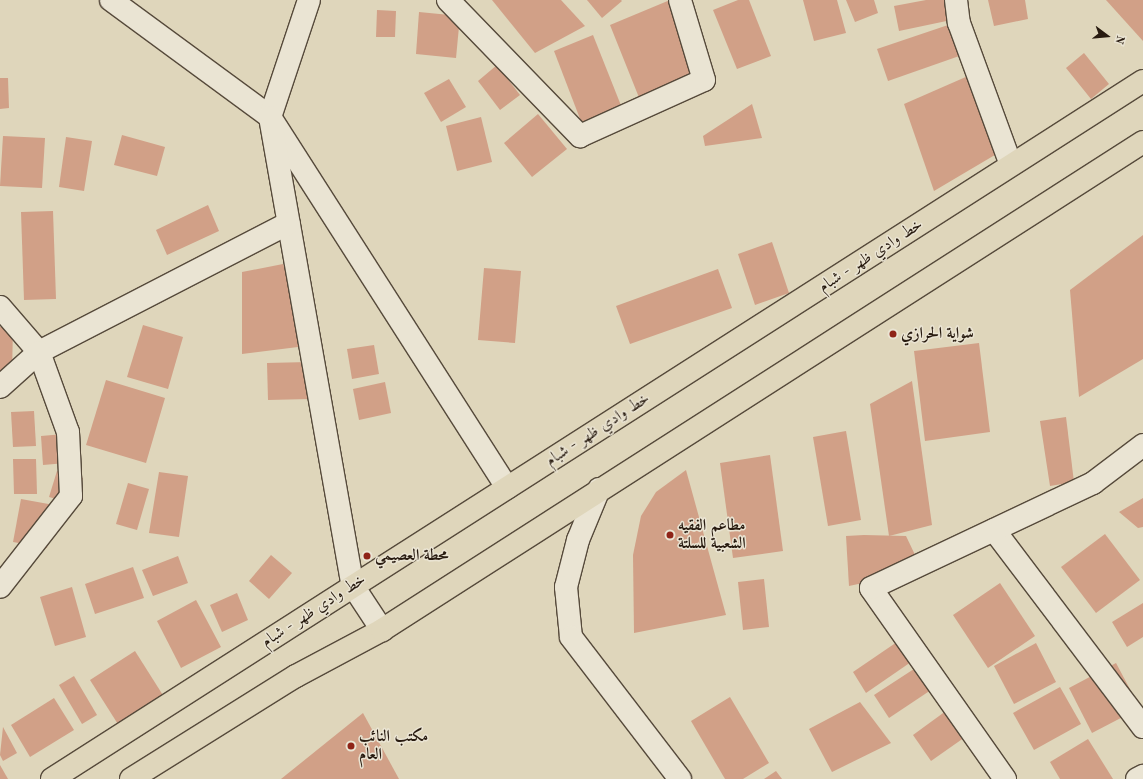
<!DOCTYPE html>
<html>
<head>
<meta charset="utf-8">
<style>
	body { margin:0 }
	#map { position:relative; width:1143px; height:779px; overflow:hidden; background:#dfd6bb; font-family:"Old Standard TT",Amiri,serif }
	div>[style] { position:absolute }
	.building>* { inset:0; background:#d1a087 }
	.roads { filter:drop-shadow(1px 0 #564a3b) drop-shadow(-1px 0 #564a3b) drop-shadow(0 1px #564a3b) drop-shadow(0 -1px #564a3b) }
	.minor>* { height:22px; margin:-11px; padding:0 11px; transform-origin:11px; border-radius:11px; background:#eae4d3 }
	.primary>* { height:22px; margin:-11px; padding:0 11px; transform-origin:11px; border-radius:11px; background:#dfd6bb }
	.dots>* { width:11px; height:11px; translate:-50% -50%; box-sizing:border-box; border:2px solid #eae4d3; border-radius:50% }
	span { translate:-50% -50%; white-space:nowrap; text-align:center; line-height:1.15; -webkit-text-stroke:3px #eae4d3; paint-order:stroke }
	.street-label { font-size:16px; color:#281b10 }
	.poi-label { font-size:16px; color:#281b10; font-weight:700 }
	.left { translate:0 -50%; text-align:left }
	.north { position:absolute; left:1087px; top:16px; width:40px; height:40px; -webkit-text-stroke:3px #eae4d3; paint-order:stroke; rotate:106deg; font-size:11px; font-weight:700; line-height:16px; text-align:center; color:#281b10 }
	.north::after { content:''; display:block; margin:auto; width:14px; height:18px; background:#281b10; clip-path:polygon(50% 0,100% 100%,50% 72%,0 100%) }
</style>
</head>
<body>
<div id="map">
	<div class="building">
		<div style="clip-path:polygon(492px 0,561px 0,585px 26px,535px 53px)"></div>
		<div style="clip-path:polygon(587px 0,621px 0,622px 1px,602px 18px)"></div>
		<div style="clip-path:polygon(670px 0,715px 78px,646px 115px,610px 25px)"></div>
		<div style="clip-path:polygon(738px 0,749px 0,771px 56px,737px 69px,713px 10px)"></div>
		<div style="clip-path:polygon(803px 0,837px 0,846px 33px,814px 41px)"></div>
		<div style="clip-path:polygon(846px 0,874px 0,878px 13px,855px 22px)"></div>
		<div style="clip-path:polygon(926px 0,952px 0,956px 19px,899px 31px,894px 6px)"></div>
		<div style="clip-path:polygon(988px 0,1025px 0,1028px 19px,994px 26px)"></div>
		<div style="clip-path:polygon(1106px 0,1143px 0,1143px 41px)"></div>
		<div style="clip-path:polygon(377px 10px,396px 11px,395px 37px,376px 37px)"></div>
		<div style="clip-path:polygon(419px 12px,460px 16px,456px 58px,416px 54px)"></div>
		<div style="clip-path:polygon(954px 23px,965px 54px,888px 81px,877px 49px)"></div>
		<div style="clip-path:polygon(593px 35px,622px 108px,582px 124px,554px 51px)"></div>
		<div style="clip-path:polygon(1084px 53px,1109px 84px,1091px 99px,1066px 68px)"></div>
		<div style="clip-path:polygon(497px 65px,520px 95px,500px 110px,478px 81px)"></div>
		<div style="clip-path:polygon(984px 69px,1010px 146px,934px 191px,904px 104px)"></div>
		<div style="clip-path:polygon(0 78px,8px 78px,9px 108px,0 109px)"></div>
		<div style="clip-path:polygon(449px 79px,466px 107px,441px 122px,424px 93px)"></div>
		<div style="clip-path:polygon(752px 104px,762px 138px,705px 146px,703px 136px)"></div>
		<div style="clip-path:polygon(538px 114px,567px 149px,532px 177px,504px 143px)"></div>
		<div style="clip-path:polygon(481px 117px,492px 162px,457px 171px,446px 126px)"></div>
		<div style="clip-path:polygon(122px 135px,165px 147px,157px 176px,114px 165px)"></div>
		<div style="clip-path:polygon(3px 136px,45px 138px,42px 188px,0 186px)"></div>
		<div style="clip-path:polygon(66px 137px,92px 141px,84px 191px,59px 187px)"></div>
		<div style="clip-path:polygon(208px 205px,219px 231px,167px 255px,156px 230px)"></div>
		<div style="clip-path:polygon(53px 211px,56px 299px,24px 300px,21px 212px)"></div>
		<div style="clip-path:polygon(1143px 235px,1143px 359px,1079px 397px,1070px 290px)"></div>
		<div style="clip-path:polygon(772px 242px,789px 293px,755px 305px,738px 254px)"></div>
		<div style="clip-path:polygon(283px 264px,298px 293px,306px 346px,242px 354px,242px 272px)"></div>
		<div style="clip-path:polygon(484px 268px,521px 271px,515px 343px,478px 340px)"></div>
		<div style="clip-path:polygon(718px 269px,732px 308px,630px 344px,616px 306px)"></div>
		<div style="clip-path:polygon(143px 325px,183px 337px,168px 389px,127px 377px)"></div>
		<div style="clip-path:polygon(0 327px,13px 327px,12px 373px,0 372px)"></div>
		<div style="clip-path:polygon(979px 343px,990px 432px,925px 441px,914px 351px)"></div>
		<div style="clip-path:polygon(374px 345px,379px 374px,352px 379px,347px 349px)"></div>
		<div style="clip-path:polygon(308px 362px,310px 399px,268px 400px,267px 363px)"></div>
		<div style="clip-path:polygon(106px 380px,165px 398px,146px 463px,86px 445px)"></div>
		<div style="clip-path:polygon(912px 381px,932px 525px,889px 536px,870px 404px)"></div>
		<div style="clip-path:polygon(385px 382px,391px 413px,359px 420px,353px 389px)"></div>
		<div style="clip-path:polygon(34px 411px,36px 446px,13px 447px,11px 412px)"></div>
		<div style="clip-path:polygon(1066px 417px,1074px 482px,1050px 486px,1040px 421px)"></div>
		<div style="clip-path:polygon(846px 431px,861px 520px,828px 526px,813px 437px)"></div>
		<div style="clip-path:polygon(64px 434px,66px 463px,43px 465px,41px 436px)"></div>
		<div style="clip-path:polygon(770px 455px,783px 551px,733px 558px,720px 463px)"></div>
		<div style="clip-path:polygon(13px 459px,36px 459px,37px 494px,14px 494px)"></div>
		<div style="clip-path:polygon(686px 470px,726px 615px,634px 633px,633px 555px,641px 516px,656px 492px)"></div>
		<div style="clip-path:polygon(57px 471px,83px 478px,75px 504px,49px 497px)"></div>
		<div style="clip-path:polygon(159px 472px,188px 476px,179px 537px,149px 533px)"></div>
		<div style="clip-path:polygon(128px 483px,149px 489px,137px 530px,116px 524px)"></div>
		<div style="clip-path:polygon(1143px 498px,1143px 527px,1138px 528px,1119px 512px)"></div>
		<div style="clip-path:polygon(21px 499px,54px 505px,47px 548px,13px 542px)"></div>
		<div style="clip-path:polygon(1105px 534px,1140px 580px,1096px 613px,1061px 567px)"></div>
		<div style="clip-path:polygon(864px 535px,906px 536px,917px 559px,886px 578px,849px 586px,846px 536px)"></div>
		<div style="clip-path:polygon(271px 555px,292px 573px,269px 599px,249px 581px)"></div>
		<div style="clip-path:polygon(178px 556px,188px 583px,153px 596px,142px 570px)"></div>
		<div style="clip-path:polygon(133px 567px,144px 598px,95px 614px,85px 584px)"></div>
		<div style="clip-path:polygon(764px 579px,769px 627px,743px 630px,738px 582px)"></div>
		<div style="clip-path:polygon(1000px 583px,1035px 636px,988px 668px,953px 615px)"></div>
		<div style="clip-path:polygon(72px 587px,86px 637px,55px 646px,40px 597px)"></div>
		<div style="clip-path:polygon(237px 593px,248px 620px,222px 632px,210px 605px)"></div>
		<div style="clip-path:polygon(196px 600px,221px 647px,181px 668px,157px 621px)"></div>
		<div style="clip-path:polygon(1143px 603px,1143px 637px,1127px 647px,1112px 622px)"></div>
		<div style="clip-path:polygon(897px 642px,911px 662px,866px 693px,853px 672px)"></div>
		<div style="clip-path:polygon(1036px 643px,1056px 682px,1014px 704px,994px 666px)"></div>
		<div style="clip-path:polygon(135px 651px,166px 700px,121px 729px,90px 680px)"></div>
		<div style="clip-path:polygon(1116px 663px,1140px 708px,1092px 733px,1069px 688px)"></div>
		<div style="clip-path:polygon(917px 667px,931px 690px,889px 718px,874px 695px)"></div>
		<div style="clip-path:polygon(74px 676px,97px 715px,82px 724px,59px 685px)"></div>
		<div style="clip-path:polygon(1060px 687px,1081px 724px,1034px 750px,1013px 713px)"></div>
		<div style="clip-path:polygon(730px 697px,769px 763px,743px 779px,725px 779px,691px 721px)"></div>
		<div style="clip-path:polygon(54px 698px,74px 730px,30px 757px,11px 725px)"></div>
		<div style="clip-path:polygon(860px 702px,891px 743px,832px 772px,809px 729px)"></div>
		<div style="clip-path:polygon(950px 708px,968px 735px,931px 761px,913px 735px)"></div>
		<div style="clip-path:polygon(363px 713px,399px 779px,281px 779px)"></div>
		<div style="clip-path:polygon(3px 727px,17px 753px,3px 761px,0 755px)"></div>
		<div style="clip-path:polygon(1088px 739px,1113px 779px,1060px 779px,1050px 762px)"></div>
		<div style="clip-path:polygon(0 765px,8px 779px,0 779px)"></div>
		<div style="clip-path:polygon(776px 771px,782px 779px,764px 779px)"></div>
	</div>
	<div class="roads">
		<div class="minor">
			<div style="left:111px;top:0;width:197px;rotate:36.3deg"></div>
			<div style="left:270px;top:117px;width:440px;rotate:57.4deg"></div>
			<div style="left:309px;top:0;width:123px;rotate:108.4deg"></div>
			<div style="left:270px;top:117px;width:476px;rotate:80deg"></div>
			<div style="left:353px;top:586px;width:53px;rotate:56.6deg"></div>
			<div style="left:448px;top:0;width:190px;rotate:45.9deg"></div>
			<div style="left:580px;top:136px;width:136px;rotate:-24.3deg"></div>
			<div style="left:704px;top:80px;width:84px;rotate:-106.7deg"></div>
			<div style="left:956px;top:0;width:23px;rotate:83deg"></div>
			<div style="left:959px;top:23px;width:151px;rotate:69.9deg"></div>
			<div style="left:0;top:307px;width:60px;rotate:49.1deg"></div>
			<div style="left:39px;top:352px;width:281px;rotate:-27.3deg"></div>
			<div style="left:0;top:387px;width:52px;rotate:-41.9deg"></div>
			<div style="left:39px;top:352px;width:85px;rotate:70.1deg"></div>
			<div style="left:68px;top:432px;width:64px;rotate:87.3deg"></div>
			<div style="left:71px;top:496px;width:115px;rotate:128deg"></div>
			<div style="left:599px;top:489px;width:55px;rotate:112.4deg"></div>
			<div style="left:578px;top:540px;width:49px;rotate:104.3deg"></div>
			<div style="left:566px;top:587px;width:50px;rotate:84.3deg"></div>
			<div style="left:571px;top:637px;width:179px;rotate:52.5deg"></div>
			<div style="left:994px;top:530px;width:247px;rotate:52.9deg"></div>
			<div style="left:1005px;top:779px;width:233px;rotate:-125.1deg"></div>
			<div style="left:871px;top:588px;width:246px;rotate:-25.3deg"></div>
			<div style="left:1093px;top:483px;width:63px;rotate:-37.2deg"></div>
			<div style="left:1137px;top:779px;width:7px;rotate:-27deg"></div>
		</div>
		<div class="primary">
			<div style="left:52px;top:779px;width:1295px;rotate:-32.61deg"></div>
			<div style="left:131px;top:779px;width:195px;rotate:-32deg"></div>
			<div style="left:296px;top:676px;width:98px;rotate:-28.1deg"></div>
			<div style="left:382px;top:630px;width:904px;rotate:-32.67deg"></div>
		</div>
	</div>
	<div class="dots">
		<div style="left:893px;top:334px;background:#8f2418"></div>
		<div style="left:670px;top:535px;background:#8f2418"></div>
		<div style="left:367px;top:556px;background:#8f2418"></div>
		<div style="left:351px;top:746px;background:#8f2418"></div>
	</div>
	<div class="street-label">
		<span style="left:871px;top:256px;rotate:-33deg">خط وادي ظهر - شبام</span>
		<span style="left:598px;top:430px;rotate:-33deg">خط وادي ظهر - شبام</span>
		<span style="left:314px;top:611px;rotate:-33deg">خط وادي ظهر - شبام</span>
	</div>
	<div class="poi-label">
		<span class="left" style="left:901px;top:334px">شواية الحرازي</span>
		<span class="left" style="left:678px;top:535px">مطاعم الفقيه<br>الشعبية للسلتة</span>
		<span class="left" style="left:375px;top:556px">محطة العصيمي</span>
		<span class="left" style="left:359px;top:746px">مكتب النائب<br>العام</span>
	</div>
	<div class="north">N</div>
</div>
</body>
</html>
